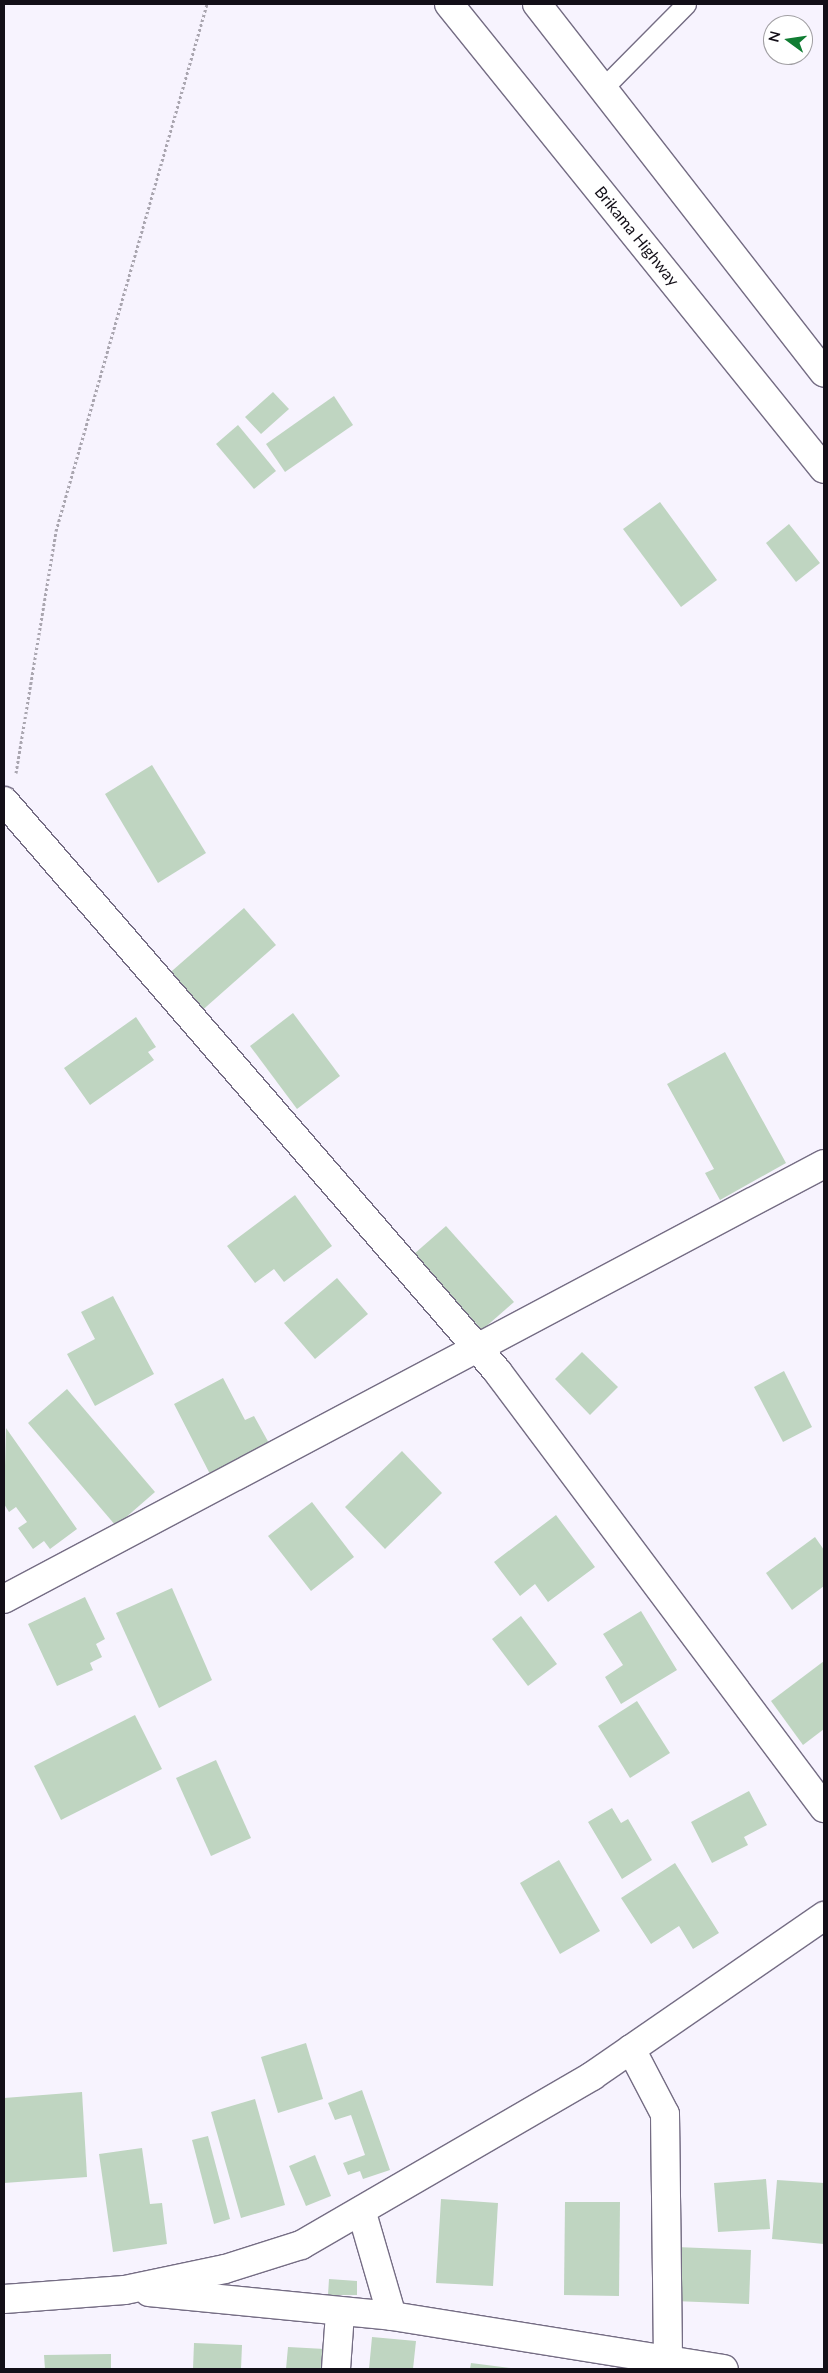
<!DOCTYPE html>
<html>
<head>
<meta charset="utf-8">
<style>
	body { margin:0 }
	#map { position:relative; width:828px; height:2373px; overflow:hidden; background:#f7f3fe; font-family:Lato,sans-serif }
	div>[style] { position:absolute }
	.building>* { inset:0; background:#bfd5c1 }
	.path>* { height:3px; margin-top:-1.5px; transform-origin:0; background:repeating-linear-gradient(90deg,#aaa6b0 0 2.5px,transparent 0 5px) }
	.roads { filter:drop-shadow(1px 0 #756d84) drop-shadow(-1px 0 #756d84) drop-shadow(0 1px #756d84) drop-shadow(0 -1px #756d84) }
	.lane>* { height:19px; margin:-9.5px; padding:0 9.5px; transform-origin:9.5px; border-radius:9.5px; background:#fff }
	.street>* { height:28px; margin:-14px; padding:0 14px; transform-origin:14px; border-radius:14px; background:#fff }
	.highway>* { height:28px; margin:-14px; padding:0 14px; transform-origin:14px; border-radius:14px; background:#fff }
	span { translate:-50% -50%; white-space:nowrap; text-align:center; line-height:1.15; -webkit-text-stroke:5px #fff; paint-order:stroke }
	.street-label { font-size:16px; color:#130f18 }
	.frame { position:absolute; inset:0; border:5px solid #130f18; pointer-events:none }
	.north { position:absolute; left:763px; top:15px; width:50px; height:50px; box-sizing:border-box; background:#fff; border:1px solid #a19fa3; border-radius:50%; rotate:284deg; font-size:14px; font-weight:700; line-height:20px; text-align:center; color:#130f18 }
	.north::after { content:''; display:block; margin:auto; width:18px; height:22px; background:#107d33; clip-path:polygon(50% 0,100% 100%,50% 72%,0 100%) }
</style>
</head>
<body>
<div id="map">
	<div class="building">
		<div style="clip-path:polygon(273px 392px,289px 409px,261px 434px,245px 417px)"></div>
		<div style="clip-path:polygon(334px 396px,353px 425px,285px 472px,266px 444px)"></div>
		<div style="clip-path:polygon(238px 425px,276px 471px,254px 489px,216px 444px)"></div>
		<div style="clip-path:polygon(660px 502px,717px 580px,681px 607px,623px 529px)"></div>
		<div style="clip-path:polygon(789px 524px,820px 563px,796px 582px,766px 543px)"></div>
		<div style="clip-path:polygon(152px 765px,206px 853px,158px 883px,105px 794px)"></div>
		<div style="clip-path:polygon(244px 908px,276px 945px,198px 1014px,165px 977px)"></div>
		<div style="clip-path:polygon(293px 1013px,340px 1076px,297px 1109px,250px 1046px)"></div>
		<div style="clip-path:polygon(136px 1017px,156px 1047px,148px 1052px,154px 1060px,90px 1105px,64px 1068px)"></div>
		<div style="clip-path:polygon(725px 1052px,786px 1163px,720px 1200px,705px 1173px,714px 1169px,667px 1084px)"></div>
		<div style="clip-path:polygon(295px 1195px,332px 1246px,284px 1282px,274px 1269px,255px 1283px,227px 1246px)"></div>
		<div style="clip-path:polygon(446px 1226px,514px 1302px,482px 1330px,414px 1254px)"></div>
		<div style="clip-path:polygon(337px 1278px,368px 1314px,315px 1359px,284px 1323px)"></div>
		<div style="clip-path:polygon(113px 1296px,154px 1374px,95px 1406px,67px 1354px,95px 1339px,81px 1312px)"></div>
		<div style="clip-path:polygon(582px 1352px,618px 1387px,590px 1415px,555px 1379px)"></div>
		<div style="clip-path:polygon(784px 1371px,812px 1427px,783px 1442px,754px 1387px)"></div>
		<div style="clip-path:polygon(223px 1378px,245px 1420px,254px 1416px,270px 1445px,211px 1476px,174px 1404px)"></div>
		<div style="clip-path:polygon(67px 1389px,155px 1492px,116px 1526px,28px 1423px)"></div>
		<div style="clip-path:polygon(6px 1428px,77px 1529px,50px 1549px,44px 1541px,33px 1549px,18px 1528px,27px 1522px,16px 1507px,9px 1512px,4px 1504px)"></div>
		<div style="clip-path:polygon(402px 1451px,442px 1493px,385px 1549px,345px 1507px)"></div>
		<div style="clip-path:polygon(312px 1502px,354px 1557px,311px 1591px,268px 1536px)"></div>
		<div style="clip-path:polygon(556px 1515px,595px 1567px,548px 1602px,535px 1584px,520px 1596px,494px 1562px)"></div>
		<div style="clip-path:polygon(815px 1537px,824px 1550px,824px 1586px,792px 1610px,766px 1573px)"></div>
		<div style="clip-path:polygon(172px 1588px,212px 1680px,159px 1708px,116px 1613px)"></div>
		<div style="clip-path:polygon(85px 1597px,105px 1639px,96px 1644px,102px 1657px,90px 1663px,93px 1670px,57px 1686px,28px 1624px)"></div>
		<div style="clip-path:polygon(641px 1611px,677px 1670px,621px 1704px,605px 1677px,623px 1665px,603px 1634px)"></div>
		<div style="clip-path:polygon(521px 1616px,557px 1664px,528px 1686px,492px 1639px)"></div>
		<div style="clip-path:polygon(824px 1661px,824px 1729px,803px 1745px,771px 1701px)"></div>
		<div style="clip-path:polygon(637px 1701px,670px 1753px,630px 1778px,598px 1726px)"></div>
		<div style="clip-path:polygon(135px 1715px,162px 1769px,61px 1820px,34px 1766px)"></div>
		<div style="clip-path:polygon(216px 1760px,251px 1838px,211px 1856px,176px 1778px)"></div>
		<div style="clip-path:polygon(749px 1791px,767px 1825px,744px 1837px,748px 1845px,712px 1863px,691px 1822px)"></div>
		<div style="clip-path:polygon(612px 1808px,621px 1823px,628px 1819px,652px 1860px,622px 1879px,588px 1822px)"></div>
		<div style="clip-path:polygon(559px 1860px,600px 1931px,560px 1954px,520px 1883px)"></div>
		<div style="clip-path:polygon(675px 1863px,719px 1933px,693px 1949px,679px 1926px,651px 1944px,621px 1898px)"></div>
		<div style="clip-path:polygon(306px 2043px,323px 2099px,278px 2113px,261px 2057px)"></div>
		<div style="clip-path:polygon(362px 2090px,390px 2170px,363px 2179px,360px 2171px,348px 2175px,343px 2163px,365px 2155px,351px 2115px,335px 2120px,328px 2103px)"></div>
		<div style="clip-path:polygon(82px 2092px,87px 2177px,4px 2183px,4px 2098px)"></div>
		<div style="clip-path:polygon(255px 2099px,285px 2205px,241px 2218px,211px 2112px)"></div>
		<div style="clip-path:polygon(208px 2136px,230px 2219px,214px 2224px,192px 2140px)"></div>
		<div style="clip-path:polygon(142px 2148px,150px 2204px,162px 2203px,167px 2244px,113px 2252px,99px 2154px)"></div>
		<div style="clip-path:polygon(315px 2155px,331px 2196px,306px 2206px,289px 2166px)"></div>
		<div style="clip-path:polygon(766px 2179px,770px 2229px,718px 2232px,714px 2183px)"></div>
		<div style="clip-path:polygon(777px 2180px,824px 2183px,824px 2244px,772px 2239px)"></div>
		<div style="clip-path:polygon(441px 2199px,498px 2203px,493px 2286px,436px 2283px)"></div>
		<div style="clip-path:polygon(565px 2202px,620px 2202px,619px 2296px,564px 2295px)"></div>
		<div style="clip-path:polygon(676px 2247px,751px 2250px,749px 2304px,674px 2301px)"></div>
		<div style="clip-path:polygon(329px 2279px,357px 2281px,357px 2295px,328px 2295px)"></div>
		<div style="clip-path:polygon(372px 2337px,416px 2341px,413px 2369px,369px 2369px)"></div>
		<div style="clip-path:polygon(194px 2343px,242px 2345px,241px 2369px,193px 2369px)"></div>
		<div style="clip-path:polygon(288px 2347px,325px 2349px,323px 2369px,286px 2369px)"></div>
		<div style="clip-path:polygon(111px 2354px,111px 2369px,45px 2369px,44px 2355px)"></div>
		<div style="clip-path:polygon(471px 2363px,511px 2368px,511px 2369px,470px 2369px)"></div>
	</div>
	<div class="path">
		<div style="left:16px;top:773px;width:245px;rotate:-80.6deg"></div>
		<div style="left:56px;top:531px;width:548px;rotate:-74.01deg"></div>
	</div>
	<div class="roads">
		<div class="lane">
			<div style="left:603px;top:88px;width:118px;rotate:-45.3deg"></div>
		</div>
		<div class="street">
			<div style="left:4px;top:801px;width:754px;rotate:49.14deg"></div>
			<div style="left:497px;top:1371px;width:546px;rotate:53.19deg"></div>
			<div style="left:4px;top:1599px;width:928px;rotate:-27.95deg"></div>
			<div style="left:631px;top:2049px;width:73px;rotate:62.4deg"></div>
			<div style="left:665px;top:2114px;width:255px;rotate:89.3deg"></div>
			<div style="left:362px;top:2213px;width:107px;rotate:73.8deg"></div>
			<div style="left:149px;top:2292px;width:244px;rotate:5.6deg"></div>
			<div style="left:392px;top:2316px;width:336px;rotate:9.1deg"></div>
			<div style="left:4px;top:2299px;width:121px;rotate:-4.3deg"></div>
			<div style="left:125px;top:2290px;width:102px;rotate:-11.9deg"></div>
			<div style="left:225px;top:2269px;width:80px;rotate:-17.5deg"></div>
			<div style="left:301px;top:2245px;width:337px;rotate:-30.1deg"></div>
			<div style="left:592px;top:2076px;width:282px;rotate:-34.6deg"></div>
			<div style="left:336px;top:2369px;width:56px;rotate:-85.9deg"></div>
		</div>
		<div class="highway">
			<div style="left:449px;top:4px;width:597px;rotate:51.12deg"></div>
			<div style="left:537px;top:4px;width:467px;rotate:52.1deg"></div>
		</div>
	</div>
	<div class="street-label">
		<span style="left:637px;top:236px;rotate:51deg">Brikama Highway</span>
	</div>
	<div class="frame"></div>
	<div class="north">N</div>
</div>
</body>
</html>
